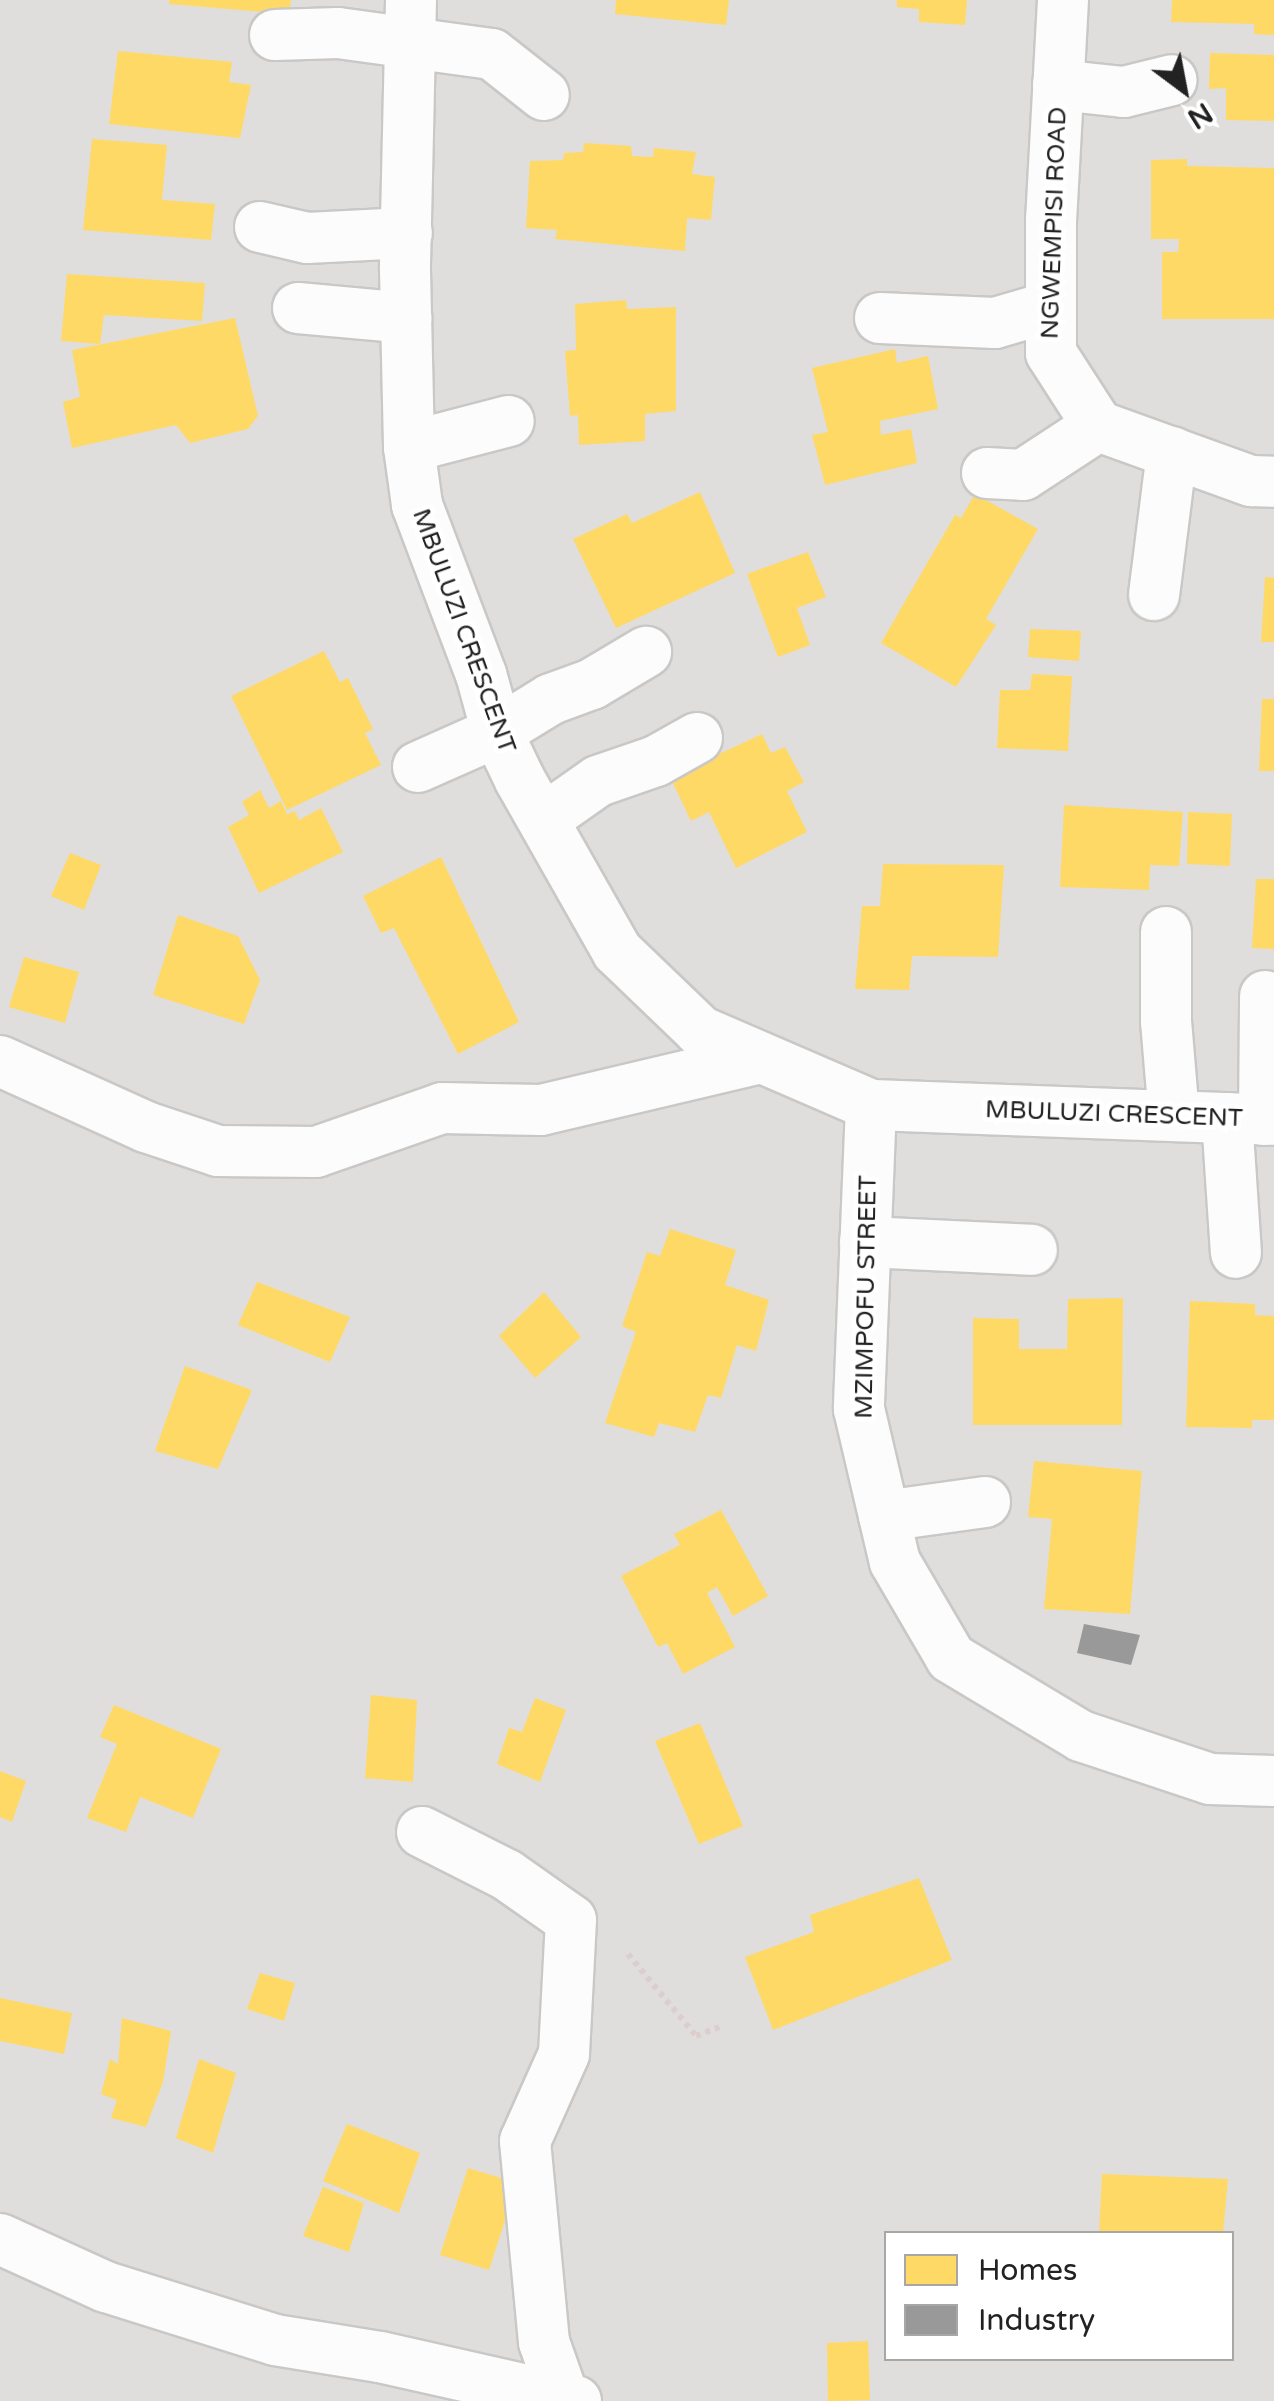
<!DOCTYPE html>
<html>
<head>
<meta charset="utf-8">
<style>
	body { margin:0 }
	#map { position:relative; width:1274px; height:2401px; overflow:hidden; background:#f0eeeb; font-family:"Varela Round",sans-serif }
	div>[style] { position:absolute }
	.residential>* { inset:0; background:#dfdedc }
	.homes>* { inset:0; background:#ffd966 }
	.industry>* { inset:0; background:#999 }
	.path>* { height:6px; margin-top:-3px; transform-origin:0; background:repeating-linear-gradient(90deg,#dccecd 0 5px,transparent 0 10px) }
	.roads { filter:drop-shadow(2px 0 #c9c8c7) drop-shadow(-2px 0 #c9c8c7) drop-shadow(0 2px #c9c8c7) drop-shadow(0 -2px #c9c8c7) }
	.street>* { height:50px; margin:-25px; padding:0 25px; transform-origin:25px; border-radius:25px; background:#fdfcfc }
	span { translate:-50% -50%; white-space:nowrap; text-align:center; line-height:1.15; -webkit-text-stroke:10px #fff; paint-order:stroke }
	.street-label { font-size:25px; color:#222 }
	.legend { position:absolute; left:884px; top:2231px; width:350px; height:130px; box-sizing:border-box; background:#fff; border:2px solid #a7a7a7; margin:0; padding:12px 18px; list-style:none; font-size:30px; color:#222 }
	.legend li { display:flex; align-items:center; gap:20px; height:50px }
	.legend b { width:50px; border:2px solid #a7a7a7 }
	.north { position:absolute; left:1134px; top:40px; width:100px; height:100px; -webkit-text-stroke:8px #fff; paint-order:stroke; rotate:148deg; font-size:28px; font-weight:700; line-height:40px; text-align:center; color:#222 }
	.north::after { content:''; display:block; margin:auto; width:35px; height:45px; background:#222; clip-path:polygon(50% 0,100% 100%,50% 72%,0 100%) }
</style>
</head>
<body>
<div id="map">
	<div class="residential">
		<div style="clip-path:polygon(evenodd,0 0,1274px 0,1274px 2401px,0 2401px,0 0,886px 2234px,1232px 2234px,1232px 2358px,886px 2358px,886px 2234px)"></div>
	</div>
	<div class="homes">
		<div style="clip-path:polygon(169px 0,291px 0,289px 14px,169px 4px)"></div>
		<div style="clip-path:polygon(616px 0,729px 0,726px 25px,615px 14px)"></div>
		<div style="clip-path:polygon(897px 0,967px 0,965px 25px,919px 22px,919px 9px,897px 7px)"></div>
		<div style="clip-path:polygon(1172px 0,1274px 0,1274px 35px,1254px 34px,1254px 24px,1171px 22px)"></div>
		<div style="clip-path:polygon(118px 51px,232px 62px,229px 82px,251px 85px,240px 138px,109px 124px)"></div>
		<div style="clip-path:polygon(1210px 53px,1274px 55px,1274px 121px,1226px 120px,1226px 88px,1209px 89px)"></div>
		<div style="clip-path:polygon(92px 139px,167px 145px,162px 200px,215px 204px,211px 240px,83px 230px)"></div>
		<div style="clip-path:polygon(584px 143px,631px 146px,632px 156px,653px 157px,654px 148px,696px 152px,692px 174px,715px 177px,711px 220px,687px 218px,685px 251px,555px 239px,557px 230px,526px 228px,530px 161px,563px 160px,564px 153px,583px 152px)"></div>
		<div style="clip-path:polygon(1187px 159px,1187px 166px,1274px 168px,1274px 319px,1162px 319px,1162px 252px,1178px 252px,1179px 239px,1151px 239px,1151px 160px)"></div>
		<div style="clip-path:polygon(67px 274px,205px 283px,202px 321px,104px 315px,100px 344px,61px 341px)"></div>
		<div style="clip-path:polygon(626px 300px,627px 309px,676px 307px,676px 411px,645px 414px,645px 441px,579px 445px,578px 415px,570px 416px,565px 351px,576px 350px,575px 304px)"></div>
		<div style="clip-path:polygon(235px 318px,258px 416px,248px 429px,190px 443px,176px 425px,72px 448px,63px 402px,80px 397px,72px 350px)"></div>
		<div style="clip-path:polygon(895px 349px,897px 363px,928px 356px,938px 409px,880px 421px,881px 435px,911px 429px,917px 463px,825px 485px,812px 435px,828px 432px,812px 368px)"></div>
		<div style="clip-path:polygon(700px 492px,735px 573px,616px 628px,573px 539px,627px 514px,632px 523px)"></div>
		<div style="clip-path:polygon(975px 494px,1038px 529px,986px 619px,996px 625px,956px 687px,881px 643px,955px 515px,961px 518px)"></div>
		<div style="clip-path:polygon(808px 552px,826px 597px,797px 608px,810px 645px,778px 657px,747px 574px)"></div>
		<div style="clip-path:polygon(1265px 577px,1274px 578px,1274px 642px,1261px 642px)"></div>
		<div style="clip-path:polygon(1030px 629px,1081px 631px,1079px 661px,1028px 657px)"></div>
		<div style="clip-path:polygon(324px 651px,340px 682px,348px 678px,373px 729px,365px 733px,381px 765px,287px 810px,231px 696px)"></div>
		<div style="clip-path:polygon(1032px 674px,1072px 676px,1068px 751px,997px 748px,1000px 690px,1030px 690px)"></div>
		<div style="clip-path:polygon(1262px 699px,1274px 699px,1274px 771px,1259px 771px)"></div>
		<div style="clip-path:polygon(762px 734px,771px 753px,785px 747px,804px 782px,787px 791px,807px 832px,736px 868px,709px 812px,691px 821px,670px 777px)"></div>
		<div style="clip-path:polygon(260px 790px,269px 808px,281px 801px,287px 814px,295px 811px,299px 820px,321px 808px,343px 852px,259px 893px,228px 827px,249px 815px,242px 802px)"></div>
		<div style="clip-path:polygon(1064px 805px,1183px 812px,1179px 866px,1150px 865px,1149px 890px,1060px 887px)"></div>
		<div style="clip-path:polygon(1188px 812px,1232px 814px,1230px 866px,1187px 864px)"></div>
		<div style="clip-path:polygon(70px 853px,101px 865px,84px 910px,51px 896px)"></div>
		<div style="clip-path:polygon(441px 857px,519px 1022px,458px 1054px,394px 928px,381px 933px,363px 896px)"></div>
		<div style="clip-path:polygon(883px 864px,1004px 865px,998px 957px,912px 956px,909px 990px,855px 989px,862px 906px,880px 906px)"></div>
		<div style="clip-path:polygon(1256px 879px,1274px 879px,1274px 949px,1252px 948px)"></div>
		<div style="clip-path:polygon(178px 915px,238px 936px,260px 980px,244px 1024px,153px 995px)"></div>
		<div style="clip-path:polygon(24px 957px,79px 972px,65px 1023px,9px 1007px)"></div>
		<div style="clip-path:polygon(670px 1229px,736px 1250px,725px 1285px,769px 1300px,756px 1351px,737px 1345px,721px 1398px,708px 1395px,695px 1432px,659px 1423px,654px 1437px,605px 1423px,636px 1332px,622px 1326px,647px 1252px,660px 1256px)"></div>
		<div style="clip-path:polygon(257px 1282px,350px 1317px,330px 1362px,238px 1325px)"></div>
		<div style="clip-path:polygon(544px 1292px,581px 1337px,535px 1378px,499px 1336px)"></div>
		<div style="clip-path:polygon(1123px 1298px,1122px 1425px,973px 1425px,973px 1318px,1019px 1319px,1019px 1349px,1067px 1349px,1068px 1299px)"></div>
		<div style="clip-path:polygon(1190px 1301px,1255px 1304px,1255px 1315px,1274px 1316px,1274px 1420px,1252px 1420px,1252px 1428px,1186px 1427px)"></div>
		<div style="clip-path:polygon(185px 1366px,252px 1390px,218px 1469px,155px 1451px)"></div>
		<div style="clip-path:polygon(1034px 1461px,1142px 1471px,1130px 1614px,1044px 1609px,1052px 1519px,1028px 1517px)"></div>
		<div style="clip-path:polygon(721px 1510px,768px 1596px,733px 1616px,717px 1587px,707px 1593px,735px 1647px,683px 1674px,667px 1643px,658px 1647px,621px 1576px,680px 1545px,674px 1534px)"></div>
		<div style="clip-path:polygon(371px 1695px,417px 1700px,413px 1782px,365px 1778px)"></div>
		<div style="clip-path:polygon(535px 1698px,566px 1710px,540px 1782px,497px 1764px,509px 1728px,522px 1732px)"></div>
		<div style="clip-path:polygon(114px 1705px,221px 1749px,193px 1818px,140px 1797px,126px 1832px,87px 1818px,117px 1744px,100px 1737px)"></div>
		<div style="clip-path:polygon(700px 1723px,743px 1826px,699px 1844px,655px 1741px)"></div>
		<div style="clip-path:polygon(0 1771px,26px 1781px,12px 1822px,0 1817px)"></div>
		<div style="clip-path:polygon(919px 1878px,952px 1960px,773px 2030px,745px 1957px,814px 1932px,810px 1915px)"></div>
		<div style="clip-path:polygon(260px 1973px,295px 1983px,284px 2021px,247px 2009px)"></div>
		<div style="clip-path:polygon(0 1998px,72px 2013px,64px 2054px,0 2041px)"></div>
		<div style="clip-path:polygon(122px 2018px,171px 2031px,163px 2082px,146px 2127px,111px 2118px,117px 2100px,101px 2094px,110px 2059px,118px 2064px)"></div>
		<div style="clip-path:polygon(199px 2059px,236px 2073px,213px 2153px,176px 2138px)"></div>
		<div style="clip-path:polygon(347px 2124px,420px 2153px,399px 2213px,323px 2181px)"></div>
		<div style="clip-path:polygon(468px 2168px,517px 2183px,489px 2270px,440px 2255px)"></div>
		<div style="clip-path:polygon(1102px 2174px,1228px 2179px,1223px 2234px,1099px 2234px)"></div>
		<div style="clip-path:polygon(323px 2187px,364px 2203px,349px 2252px,303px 2236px)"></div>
		<div style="clip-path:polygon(868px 2341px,870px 2400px,828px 2401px,827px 2343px)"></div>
	</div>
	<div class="industry">
		<div style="clip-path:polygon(1084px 1624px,1140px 1635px,1131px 1665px,1077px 1653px)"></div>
	</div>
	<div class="path">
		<div style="left:628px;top:1954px;width:107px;rotate:50.3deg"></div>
		<div style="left:696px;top:2036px;width:25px;rotate:-21deg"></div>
	</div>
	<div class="roads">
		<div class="street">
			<div style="left:411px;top:0;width:270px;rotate:91.3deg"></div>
			<div style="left:405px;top:270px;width:177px;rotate:88.7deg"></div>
			<div style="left:409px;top:447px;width:59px;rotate:82.1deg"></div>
			<div style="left:417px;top:505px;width:181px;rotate:69.3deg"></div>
			<div style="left:481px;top:674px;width:60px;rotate:74.6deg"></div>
			<div style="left:497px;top:732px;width:53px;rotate:64.4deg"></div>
			<div style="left:520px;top:780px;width:197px;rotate:60.4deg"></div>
			<div style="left:617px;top:951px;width:115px;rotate:43.9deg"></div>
			<div style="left:700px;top:1031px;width:186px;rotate:23.4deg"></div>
			<div style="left:871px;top:1105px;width:403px;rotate:2.1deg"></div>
			<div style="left:1063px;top:0;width:219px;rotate:93.1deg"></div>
			<div style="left:1051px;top:219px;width:134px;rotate:90deg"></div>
			<div style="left:1051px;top:353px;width:87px;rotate:57.2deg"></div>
			<div style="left:1098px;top:426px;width:163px;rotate:19.8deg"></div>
			<div style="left:1251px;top:481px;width:23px;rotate:2deg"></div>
			<div style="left:275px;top:35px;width:63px;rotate:-1.8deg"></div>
			<div style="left:338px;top:33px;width:155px;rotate:7.8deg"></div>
			<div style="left:492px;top:54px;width:66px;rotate:38.3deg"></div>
			<div style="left:1058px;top:85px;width:66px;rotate:6.1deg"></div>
			<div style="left:1124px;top:92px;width:49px;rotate:-14deg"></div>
			<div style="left:260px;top:227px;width:48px;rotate:13.2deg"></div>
			<div style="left:307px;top:238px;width:100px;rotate:-2.9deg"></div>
			<div style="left:298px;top:308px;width:109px;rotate:5.2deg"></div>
			<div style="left:880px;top:318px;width:115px;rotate:2.5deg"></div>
			<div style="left:995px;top:323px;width:57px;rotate:-16.2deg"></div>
			<div style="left:409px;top:447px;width:103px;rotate:-14.6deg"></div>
			<div style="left:987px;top:473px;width:36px;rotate:3deg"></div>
			<div style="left:1023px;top:475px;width:90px;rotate:-33.2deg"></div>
			<div style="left:1154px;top:595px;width:144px;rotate:-82.8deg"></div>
			<div style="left:418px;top:767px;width:86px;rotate:-23.9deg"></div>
			<div style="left:497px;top:732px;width:63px;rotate:-31.4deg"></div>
			<div style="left:551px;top:699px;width:44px;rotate:-20.1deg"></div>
			<div style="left:592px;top:684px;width:63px;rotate:-30.7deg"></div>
			<div style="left:544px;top:819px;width:66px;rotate:-35.1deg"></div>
			<div style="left:598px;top:781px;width:61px;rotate:-19deg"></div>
			<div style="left:656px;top:761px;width:47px;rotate:-29.3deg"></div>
			<div style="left:1166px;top:932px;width:89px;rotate:90deg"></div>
			<div style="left:1166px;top:1021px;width:95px;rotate:85.2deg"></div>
			<div style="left:0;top:1061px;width:160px;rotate:24.3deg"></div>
			<div style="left:146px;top:1127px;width:76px;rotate:18.4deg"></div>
			<div style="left:218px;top:1151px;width:98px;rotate:0.6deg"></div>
			<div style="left:316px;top:1152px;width:133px;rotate:-19.2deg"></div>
			<div style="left:442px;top:1108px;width:99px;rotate:1.2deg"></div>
			<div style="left:541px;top:1110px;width:226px;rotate:-13.3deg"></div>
			<div style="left:871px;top:1105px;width:304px;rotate:92.3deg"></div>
			<div style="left:859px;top:1409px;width:157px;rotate:76.8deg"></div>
			<div style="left:895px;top:1562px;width:111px;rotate:59.7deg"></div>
			<div style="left:951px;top:1658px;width:152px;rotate:31deg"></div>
			<div style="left:1081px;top:1736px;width:136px;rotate:18.4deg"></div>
			<div style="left:1210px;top:1779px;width:64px;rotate:1.8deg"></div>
			<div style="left:1227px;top:1118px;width:135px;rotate:86.2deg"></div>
			<div style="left:1264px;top:1120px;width:124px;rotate:-89.5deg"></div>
			<div style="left:865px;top:1242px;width:167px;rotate:2.7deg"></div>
			<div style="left:884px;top:1516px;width:102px;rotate:-7.9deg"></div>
			<div style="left:422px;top:1832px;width:95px;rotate:26.8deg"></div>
			<div style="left:507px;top:1875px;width:78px;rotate:35.1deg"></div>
			<div style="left:571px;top:1920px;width:134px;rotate:93deg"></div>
			<div style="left:564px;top:2054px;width:95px;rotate:114.1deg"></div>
			<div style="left:525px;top:2141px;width:202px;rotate:84.6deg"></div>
			<div style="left:544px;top:2342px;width:57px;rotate:70.6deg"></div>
			<div style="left:0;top:2239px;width:116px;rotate:24.4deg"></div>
			<div style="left:106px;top:2287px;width:177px;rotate:17.4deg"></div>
			<div style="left:275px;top:2340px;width:106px;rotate:9.2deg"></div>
			<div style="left:380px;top:2357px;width:201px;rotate:12.7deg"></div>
		</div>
	</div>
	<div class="street-label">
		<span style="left:1054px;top:223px;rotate:-88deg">NGWEMPISI ROAD</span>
		<span style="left:464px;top:631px;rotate:70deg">MBULUZI CRESCENT</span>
		<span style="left:1114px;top:1114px;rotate:2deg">MBULUZI CRESCENT</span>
		<span style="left:866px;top:1297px;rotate:-89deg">MZIMPOFU STREET</span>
	</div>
	<ul class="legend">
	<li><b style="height:28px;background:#ffd966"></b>Homes</li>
	<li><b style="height:28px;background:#999"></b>Industry</li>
	</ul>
	<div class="north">N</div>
</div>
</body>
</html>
